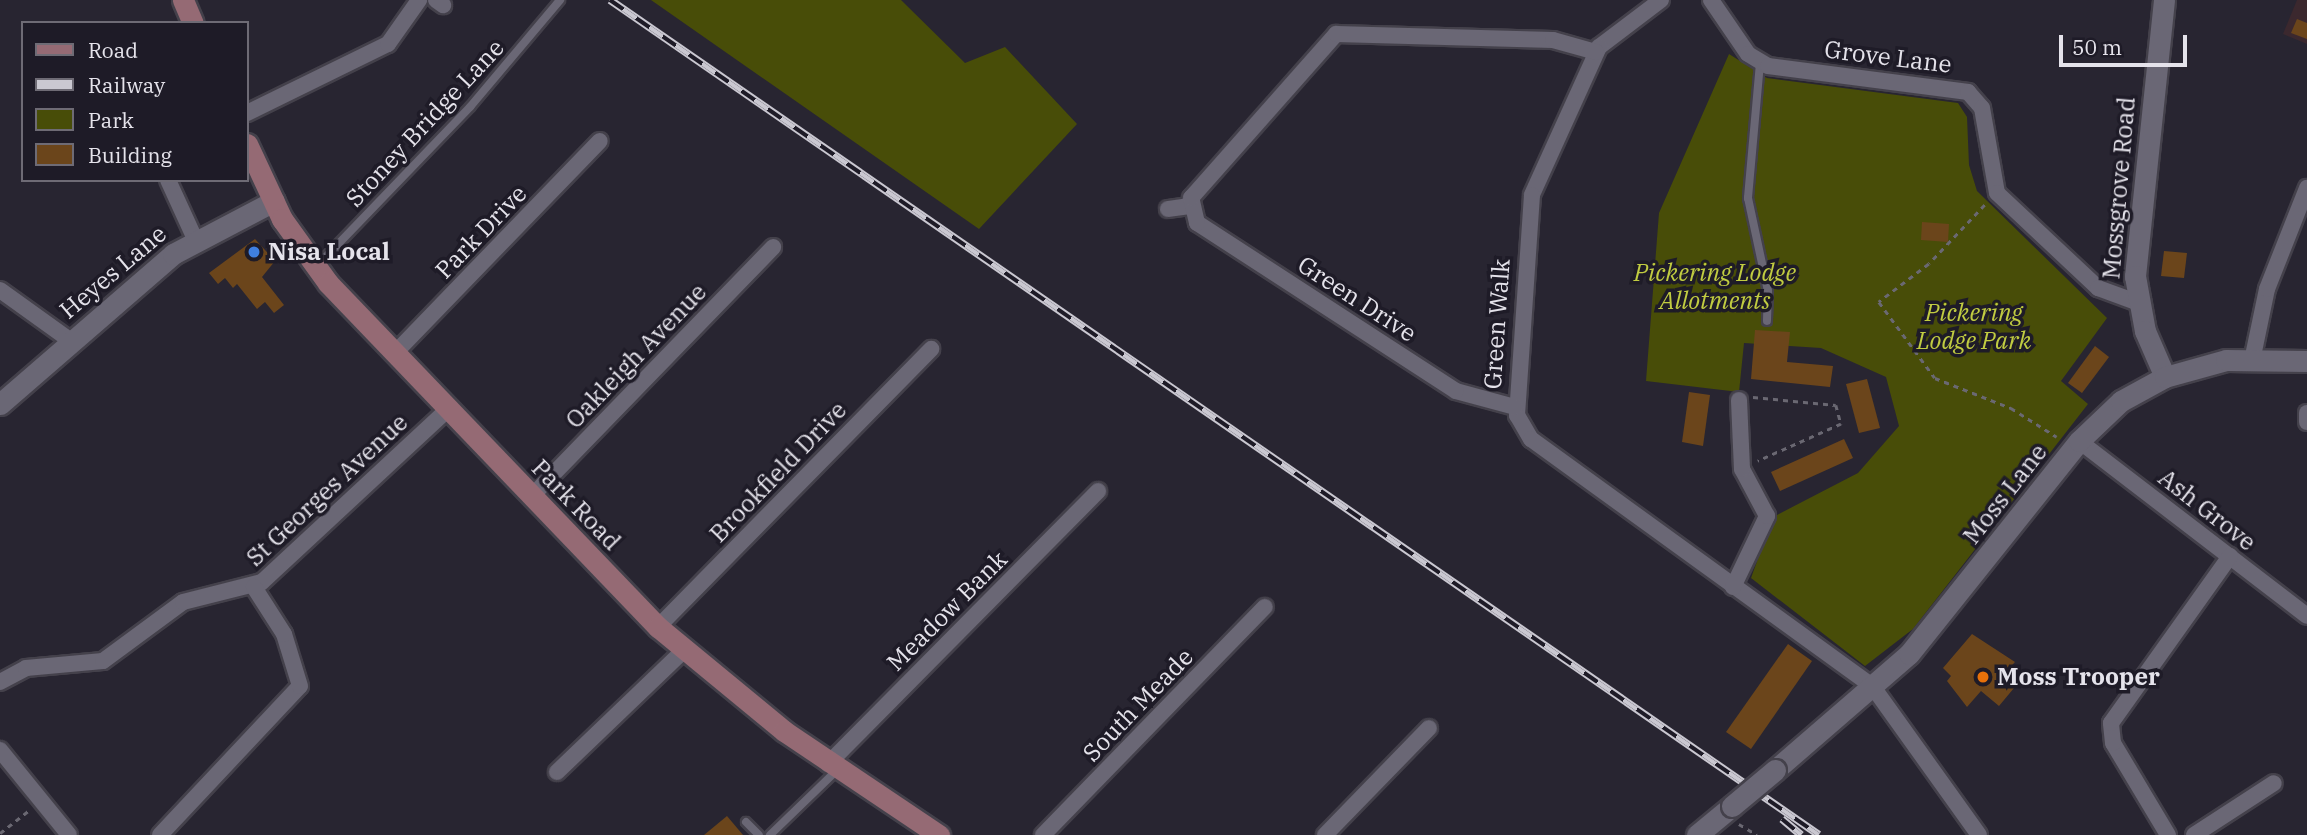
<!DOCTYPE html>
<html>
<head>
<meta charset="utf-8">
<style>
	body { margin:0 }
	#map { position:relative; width:2307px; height:835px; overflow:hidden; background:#282531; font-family:"IBM Plex Serif",serif }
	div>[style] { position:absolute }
	.education>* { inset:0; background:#3b282e }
	.green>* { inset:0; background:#484d08 }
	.building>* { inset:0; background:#6b451b }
	.path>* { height:2.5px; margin-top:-1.25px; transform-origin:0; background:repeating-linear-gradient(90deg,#6a6872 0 5px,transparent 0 10px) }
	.roads { filter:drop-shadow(2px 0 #44414b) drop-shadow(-2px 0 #44414b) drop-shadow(0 2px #44414b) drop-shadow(0 -2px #44414b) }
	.service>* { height:8px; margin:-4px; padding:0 4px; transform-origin:4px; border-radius:4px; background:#6a6775 }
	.minor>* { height:16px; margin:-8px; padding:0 8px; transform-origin:8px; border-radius:8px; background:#6a6775 }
	.tertiary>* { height:21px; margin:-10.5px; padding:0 10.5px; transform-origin:10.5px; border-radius:10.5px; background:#6a6775 }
	.secondary>* { height:21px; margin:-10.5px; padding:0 10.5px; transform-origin:10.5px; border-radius:10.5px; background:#956a74 }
	.rail>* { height:8px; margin-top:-4px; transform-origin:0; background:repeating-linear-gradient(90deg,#1e1b27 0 16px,#cac8d1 0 32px); box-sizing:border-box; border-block:2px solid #cac8d1 }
	.bridges { filter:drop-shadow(2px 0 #44414b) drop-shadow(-2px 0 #44414b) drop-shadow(0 2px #44414b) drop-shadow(0 -2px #44414b) }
	.tertiary-bridge>* { height:21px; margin:-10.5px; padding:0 10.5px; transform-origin:10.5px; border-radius:10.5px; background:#6a6775 }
	.dots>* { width:19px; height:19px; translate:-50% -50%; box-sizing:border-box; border:4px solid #1e1b27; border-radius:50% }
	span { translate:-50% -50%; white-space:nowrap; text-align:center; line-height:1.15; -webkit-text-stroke:7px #1e1b27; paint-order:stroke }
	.street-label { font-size:24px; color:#e5e3eb }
	.poi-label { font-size:24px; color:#e5e3eb; font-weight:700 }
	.left { translate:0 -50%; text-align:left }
	.park-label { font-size:24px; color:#c1cc41; font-style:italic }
	.legend { position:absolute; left:21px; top:21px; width:228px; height:161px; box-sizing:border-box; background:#1e1b27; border:2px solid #6e6b75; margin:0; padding:9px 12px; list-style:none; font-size:21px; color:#e5e3eb }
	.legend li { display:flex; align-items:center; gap:14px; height:35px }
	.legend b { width:35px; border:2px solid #6e6b75 }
	.scale { position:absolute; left:2059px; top:35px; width:128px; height:32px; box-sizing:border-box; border:4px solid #e5e3eb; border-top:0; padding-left:9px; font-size:21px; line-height:24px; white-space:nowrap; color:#e5e3eb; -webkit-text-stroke:5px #1e1b27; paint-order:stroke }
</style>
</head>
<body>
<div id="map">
	<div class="education">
		<div style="clip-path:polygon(2297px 0,2307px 0,2307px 44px,2283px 34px)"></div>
	</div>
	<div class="green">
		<div style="clip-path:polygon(651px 0,901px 0,965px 63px,1005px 47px,1077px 124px,979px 229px)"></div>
		<div style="clip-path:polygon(1729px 54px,1767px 78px,1958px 103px,1967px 117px,1969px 165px,1977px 191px,2107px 318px,2061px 381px,2088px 404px,1913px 629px,1865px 666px,1751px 578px,1773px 517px,1858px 473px,1899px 426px,1886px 377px,1821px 348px,1744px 343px,1739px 392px,1646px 381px,1659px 213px)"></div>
	</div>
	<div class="building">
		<div style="clip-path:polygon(2297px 19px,2307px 23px,2307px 39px,2291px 33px)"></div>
		<div style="clip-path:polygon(1922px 222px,1949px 224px,1948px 242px,1921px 240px)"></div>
		<div style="clip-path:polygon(255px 239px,275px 261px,262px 277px,284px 305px,274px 313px,265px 302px,257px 309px,237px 284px,233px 288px,225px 278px,218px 284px,209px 273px)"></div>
		<div style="clip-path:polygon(2164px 251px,2187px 253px,2184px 278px,2161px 276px)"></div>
		<div style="clip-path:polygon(1755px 330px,1790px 332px,1787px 362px,1833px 366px,1830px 387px,1751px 379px)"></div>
		<div style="clip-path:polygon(2095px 346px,2109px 357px,2082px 393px,2068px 383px)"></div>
		<div style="clip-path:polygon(1867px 379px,1880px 428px,1859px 433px,1846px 384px)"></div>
		<div style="clip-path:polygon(1689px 392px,1710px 395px,1703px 446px,1682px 442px)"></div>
		<div style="clip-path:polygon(1844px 439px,1853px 458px,1780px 491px,1771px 472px)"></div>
		<div style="clip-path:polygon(1972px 634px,2015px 662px,2001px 677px,2014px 688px,1999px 706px,1981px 691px,1967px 707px,1947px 681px,1951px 676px,1943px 668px)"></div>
		<div style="clip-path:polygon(1788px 644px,1812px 661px,1751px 749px,1726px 732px)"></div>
		<div style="clip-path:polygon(727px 816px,743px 835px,704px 835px)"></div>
	</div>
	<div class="path">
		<div style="left:1985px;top:205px;width:81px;rotate:133.5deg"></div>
		<div style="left:1929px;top:264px;width:63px;rotate:142.8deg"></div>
		<div style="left:1879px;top:302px;width:94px;rotate:53.6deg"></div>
		<div style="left:1935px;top:378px;width:82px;rotate:21.5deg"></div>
		<div style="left:2011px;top:408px;width:54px;rotate:32.2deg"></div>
		<div style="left:1753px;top:397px;width:83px;rotate:5.5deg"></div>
		<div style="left:1836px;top:405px;width:20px;rotate:75deg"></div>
		<div style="left:1841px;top:424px;width:91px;rotate:156deg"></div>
		<div style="left:1739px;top:824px;width:21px;rotate:31deg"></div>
		<div style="left:0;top:833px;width:36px;rotate:-38deg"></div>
	</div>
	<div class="roads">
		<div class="service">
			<div style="left:1760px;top:63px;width:136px;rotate:95.1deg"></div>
			<div style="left:1748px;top:198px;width:95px;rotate:77.9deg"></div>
			<div style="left:1768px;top:291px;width:30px;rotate:92deg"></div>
			<div style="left:317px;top:266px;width:221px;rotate:-46.1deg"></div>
			<div style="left:470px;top:107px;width:140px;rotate:-49.9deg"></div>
			<div style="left:746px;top:822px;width:18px;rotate:45deg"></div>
			<div style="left:770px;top:835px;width:93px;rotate:-44.1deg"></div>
		</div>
		<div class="minor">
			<div style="left:436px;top:0;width:9px;rotate:36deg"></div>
			<div style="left:1661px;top:0;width:78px;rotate:142.8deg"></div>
			<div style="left:1599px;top:47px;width:162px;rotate:114.4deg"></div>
			<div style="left:1532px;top:195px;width:221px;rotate:93.9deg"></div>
			<div style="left:1517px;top:415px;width:28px;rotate:60deg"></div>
			<div style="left:1531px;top:439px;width:422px;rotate:35.9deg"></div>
			<div style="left:1873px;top:687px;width:182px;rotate:54.4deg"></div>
			<div style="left:1711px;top:0;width:65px;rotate:55.6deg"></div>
			<div style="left:1748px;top:54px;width:23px;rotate:31deg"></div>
			<div style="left:1768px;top:66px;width:202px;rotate:7.4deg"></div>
			<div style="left:1968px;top:92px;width:21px;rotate:49deg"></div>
			<div style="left:1982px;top:108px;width:86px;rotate:80deg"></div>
			<div style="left:1997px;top:193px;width:139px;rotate:43.2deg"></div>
			<div style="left:2098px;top:288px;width:44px;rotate:20.1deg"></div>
			<div style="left:247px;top:113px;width:157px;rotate:-26.1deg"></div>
			<div style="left:388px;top:44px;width:54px;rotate:-54.8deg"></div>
			<div style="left:168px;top:180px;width:65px;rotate:65.4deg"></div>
			<div style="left:1168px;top:209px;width:21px;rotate:-8deg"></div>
			<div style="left:0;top:290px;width:87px;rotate:35.7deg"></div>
			<div style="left:394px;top:354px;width:296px;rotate:-46deg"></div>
			<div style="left:2253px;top:356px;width:68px;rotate:-78.2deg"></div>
			<div style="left:2267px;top:289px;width:109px;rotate:-68.4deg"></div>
			<div style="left:1515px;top:407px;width:61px;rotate:-164.8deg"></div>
			<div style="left:1456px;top:391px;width:309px;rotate:-147deg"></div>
			<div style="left:1197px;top:223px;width:26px;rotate:-103deg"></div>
			<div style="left:1191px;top:198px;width:219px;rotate:-48.5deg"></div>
			<div style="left:1336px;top:34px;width:217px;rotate:1.6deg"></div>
			<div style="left:1553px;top:40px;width:45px;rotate:15.6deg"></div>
			<div style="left:2307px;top:413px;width:9px;rotate:90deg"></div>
			<div style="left:2079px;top:441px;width:287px;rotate:37.5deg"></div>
			<div style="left:531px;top:497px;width:348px;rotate:-45.9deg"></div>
			<div style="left:1733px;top:587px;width:79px;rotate:-64.4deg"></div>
			<div style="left:1767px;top:516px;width:53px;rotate:-118deg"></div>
			<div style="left:1742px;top:469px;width:69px;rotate:-92.5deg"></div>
			<div style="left:658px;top:627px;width:390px;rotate:-45.5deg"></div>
			<div style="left:0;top:682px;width:30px;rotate:-28deg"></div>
			<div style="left:26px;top:668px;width:77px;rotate:-5.2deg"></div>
			<div style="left:103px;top:661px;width:99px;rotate:-36.4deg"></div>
			<div style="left:183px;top:602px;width:81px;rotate:-14.2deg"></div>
			<div style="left:262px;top:582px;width:253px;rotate:-42.9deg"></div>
			<div style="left:0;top:750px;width:109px;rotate:50.9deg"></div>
			<div style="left:828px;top:764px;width:384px;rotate:-45.3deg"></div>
			<div style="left:557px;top:772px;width:176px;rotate:-43.8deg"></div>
			<div style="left:160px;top:835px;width:204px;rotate:-46.8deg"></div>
			<div style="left:300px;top:686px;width:54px;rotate:-107.1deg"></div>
			<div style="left:284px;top:634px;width:56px;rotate:-122.6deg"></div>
			<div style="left:1043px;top:835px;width:318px;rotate:-45.8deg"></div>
			<div style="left:1325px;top:835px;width:149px;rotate:-45.8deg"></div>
			<div style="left:2168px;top:835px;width:107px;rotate:-120.9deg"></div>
			<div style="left:2113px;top:743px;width:20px;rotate:-96deg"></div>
			<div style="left:2111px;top:723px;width:205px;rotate:-54.5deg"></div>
			<div style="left:2194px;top:835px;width:95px;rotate:-33deg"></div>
		</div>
		<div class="tertiary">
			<div style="left:2164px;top:0;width:278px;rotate:96deg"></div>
			<div style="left:2135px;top:276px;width:56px;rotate:79.7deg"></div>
			<div style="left:2145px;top:331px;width:50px;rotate:66.5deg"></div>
			<div style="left:0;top:404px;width:229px;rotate:-40.9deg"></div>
			<div style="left:173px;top:254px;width:114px;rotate:-27.7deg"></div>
			<div style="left:1775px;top:770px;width:177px;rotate:-40.9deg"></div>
			<div style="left:1909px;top:654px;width:273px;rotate:-51.4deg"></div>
			<div style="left:2079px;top:441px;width:58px;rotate:-43.6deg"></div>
			<div style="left:2121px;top:401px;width:50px;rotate:-28.6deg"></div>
			<div style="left:2165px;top:377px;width:63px;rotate:-15.6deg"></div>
			<div style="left:2226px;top:360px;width:81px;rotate:0.7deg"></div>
			<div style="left:1697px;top:835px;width:45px;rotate:-39.6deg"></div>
		</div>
		<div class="secondary">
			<div style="left:183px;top:0;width:25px;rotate:67deg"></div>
			<div style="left:247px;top:144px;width:83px;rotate:65deg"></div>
			<div style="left:282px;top:219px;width:79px;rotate:54.3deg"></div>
			<div style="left:328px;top:283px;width:477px;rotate:46.2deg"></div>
			<div style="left:658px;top:627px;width:163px;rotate:39.5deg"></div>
			<div style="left:784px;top:731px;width:187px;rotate:33.9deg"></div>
		</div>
	</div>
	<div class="rail">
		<div style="left:610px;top:0;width:1469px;rotate:34.63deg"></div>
		<div style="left:1782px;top:819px;width:25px;rotate:40deg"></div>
	</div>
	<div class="bridges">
		<div class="tertiary-bridge">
			<div style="left:1732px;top:806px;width:56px;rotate:-39.9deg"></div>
		</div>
	</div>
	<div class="dots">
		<div style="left:254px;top:252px;background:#3f7fe0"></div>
		<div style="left:1983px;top:677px;background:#e8710a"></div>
	</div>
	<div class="street-label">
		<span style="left:1888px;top:57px;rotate:7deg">Grove Lane</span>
		<span style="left:425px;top:123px;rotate:-47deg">Stoney Bridge Lane</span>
		<span style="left:2119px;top:188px;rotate:-85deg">Mossgrove Road</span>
		<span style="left:481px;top:232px;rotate:-46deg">Park Drive</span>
		<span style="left:113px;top:272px;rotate:-40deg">Heyes Lane</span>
		<span style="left:1357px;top:299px;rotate:33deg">Green Drive</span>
		<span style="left:1497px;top:324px;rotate:-86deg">Green Walk</span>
		<span style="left:636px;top:356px;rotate:-46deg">Oakleigh Avenue</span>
		<span style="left:778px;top:472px;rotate:-46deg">Brookfield Drive</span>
		<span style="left:327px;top:490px;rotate:-43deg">St Georges Avenue</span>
		<span style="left:2005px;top:494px;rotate:-52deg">Moss Lane</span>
		<span style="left:576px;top:505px;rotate:46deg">Park Road</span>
		<span style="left:2207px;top:510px;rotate:38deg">Ash Grove</span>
		<span style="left:947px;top:611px;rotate:-45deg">Meadow Bank</span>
		<span style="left:1138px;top:705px;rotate:-46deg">South Meade</span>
	</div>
	<div class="poi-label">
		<span class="left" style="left:268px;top:252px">Nisa Local</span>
		<span class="left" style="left:1997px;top:677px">Moss Trooper</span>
	</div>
	<div class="park-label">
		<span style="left:1715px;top:287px">Pickering Lodge<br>Allotments</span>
		<span style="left:1974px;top:327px">Pickering<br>Lodge Park</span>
	</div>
	<ul class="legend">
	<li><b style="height:9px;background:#956a74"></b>Road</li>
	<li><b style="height:9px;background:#cac8d1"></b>Railway</li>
	<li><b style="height:19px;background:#484d08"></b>Park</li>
	<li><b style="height:19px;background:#6b451b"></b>Building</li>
	</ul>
	<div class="scale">50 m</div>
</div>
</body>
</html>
